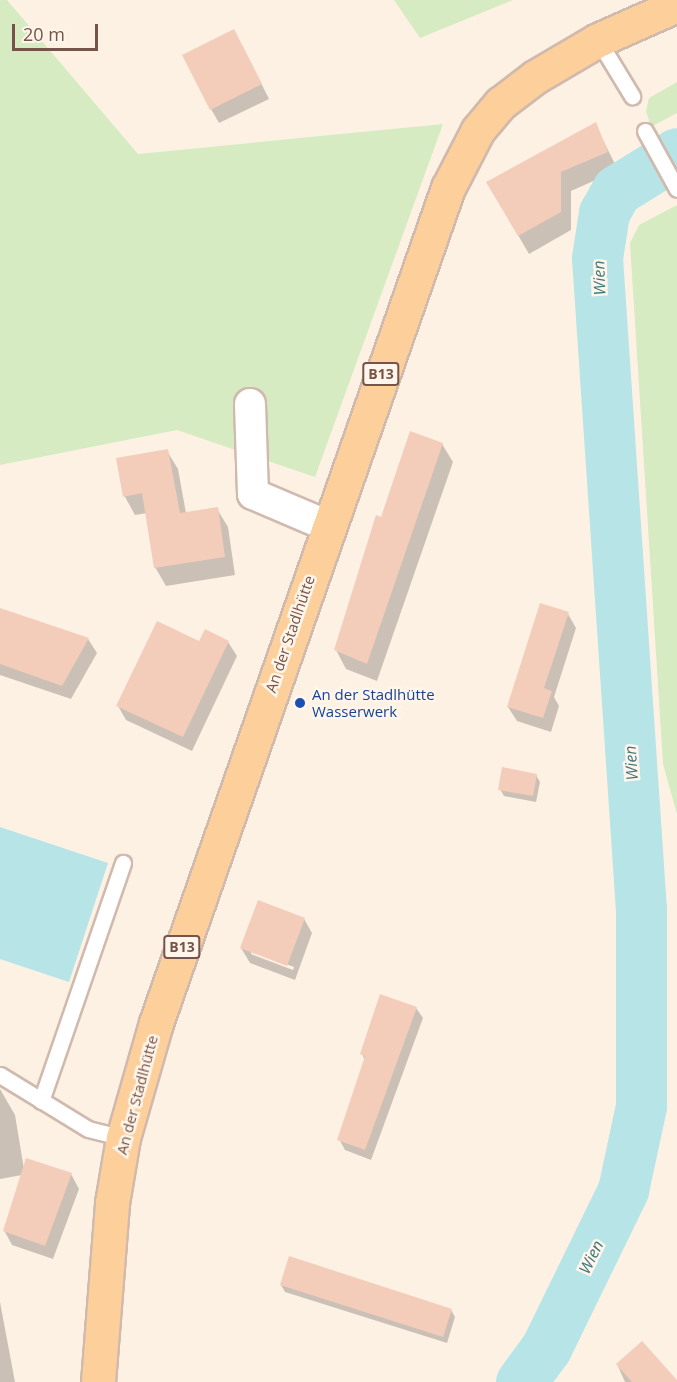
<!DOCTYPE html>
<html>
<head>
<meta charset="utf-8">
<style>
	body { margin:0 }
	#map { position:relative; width:677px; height:1382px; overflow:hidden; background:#fdf1e4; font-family:"Open Sans",sans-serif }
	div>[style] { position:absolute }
	.green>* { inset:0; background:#d6ebc2 }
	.water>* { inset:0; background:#b7e4e7 }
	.shadow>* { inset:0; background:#0003 }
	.river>* { height:51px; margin:-25.5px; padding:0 25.5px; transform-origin:25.5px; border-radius:25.5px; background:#b7e4e7 }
	.building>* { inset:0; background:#f3ccba }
	.roads { filter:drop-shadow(2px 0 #d0b9ad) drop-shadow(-2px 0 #d0b9ad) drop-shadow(0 2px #d0b9ad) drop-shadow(0 -2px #d0b9ad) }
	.service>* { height:15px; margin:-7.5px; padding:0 7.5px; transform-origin:7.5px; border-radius:7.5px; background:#fff }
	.minor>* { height:30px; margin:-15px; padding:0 15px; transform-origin:15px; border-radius:15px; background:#fff }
	.primary>* { height:33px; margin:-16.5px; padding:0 16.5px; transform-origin:16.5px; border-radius:16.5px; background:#fdcf9a }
	.dots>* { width:16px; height:16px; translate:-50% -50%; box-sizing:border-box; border:3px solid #fff5ea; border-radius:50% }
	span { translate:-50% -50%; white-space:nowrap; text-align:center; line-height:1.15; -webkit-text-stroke:5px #fff5ea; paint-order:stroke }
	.shield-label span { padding:2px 4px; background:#fff5ea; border:2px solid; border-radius:4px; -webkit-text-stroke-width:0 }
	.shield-label { font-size:14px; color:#765449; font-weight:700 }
	.street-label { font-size:15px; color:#765449 }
	.transit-label { font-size:15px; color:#164399 }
	.left { translate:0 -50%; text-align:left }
	.water-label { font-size:16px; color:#3c777c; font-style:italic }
	.scale { position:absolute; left:12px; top:24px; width:86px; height:27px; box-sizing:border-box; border:3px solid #765449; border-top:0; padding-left:8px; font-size:18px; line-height:21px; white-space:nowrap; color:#765449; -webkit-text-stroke:4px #fff5ea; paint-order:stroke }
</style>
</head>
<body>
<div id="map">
	<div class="green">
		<div style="clip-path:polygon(0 0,7px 0,138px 154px,443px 124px,315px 477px,177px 430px,0 465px)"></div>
		<div style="clip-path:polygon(394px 0,513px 0,420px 38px)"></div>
		<div style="clip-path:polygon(677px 82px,677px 113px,651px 127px,646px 111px,649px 98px)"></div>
		<div style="clip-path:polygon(677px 205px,677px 814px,663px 764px,630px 243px,639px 225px)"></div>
	</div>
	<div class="water">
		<div style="clip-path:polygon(0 827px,108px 863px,69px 982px,0 959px)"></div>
	</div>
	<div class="shadow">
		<div style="clip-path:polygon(242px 45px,269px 99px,219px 123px,211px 109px)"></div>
		<div style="clip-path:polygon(595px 124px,618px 170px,571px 191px,571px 230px,529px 254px,488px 183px)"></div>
		<div style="clip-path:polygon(442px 444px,453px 462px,377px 681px,346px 669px,336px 650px,382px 519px)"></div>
		<div style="clip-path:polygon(167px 451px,178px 469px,186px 513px,217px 509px,228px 527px,235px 575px,166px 586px,155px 567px,147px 513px,135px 515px,125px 497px,118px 460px)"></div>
		<div style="clip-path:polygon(0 609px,88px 639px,97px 653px,71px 699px,0 675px)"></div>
		<div style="clip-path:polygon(568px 614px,576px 628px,554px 697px,559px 706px,551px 732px,517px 721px,508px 707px)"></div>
		<div style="clip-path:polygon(228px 642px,237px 656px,192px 751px,126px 720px,118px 706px,200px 643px)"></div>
		<div style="clip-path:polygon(536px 775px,540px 782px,536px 802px,504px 796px,500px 789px)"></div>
		<div style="clip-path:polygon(evenodd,304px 919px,312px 933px,295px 980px,250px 963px,241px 948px,304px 919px,251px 951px,294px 967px,293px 970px,251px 954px,251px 951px)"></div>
		<div style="clip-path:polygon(416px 1008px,423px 1018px,371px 1160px,345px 1150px,339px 1139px,365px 1060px,362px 1054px)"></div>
		<div style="clip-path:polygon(0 1089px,15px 1115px,24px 1169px,71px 1174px,79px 1189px,53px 1259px,12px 1245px,4px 1230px,22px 1175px,0 1179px)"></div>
		<div style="clip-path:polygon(281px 1285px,451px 1310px,455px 1317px,447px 1343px,285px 1292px)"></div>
		<div style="clip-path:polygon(0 1302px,15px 1382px,0 1382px)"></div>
		<div style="clip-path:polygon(617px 1364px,676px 1382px,625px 1382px)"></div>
	</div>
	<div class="river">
		<div style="left:521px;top:1382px;width:42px;rotate:-53.7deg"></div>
		<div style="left:546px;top:1348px;width:176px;rotate:-64deg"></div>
		<div style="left:623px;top:1190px;width:86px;rotate:-77.9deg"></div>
		<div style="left:641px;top:1106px;width:196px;rotate:-90deg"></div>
		<div style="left:641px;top:910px;width:653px;rotate:-93.86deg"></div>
		<div style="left:597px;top:258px;width:46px;rotate:-81.2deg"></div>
		<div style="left:604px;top:213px;width:26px;rotate:-61deg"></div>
		<div style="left:617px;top:190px;width:70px;rotate:-31.7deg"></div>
	</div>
	<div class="building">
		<div style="clip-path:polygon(234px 29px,262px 84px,210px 110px,182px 55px)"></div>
		<div style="clip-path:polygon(596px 122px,608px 152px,561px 172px,561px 212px,518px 236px,486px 182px)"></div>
		<div style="clip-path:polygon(410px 431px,443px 443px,367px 664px,334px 650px,376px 515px,381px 517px)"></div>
		<div style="clip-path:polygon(168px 449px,180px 513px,218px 507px,225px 557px,154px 568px,142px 493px,123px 497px,116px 458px)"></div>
		<div style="clip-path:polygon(540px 603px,569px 612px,544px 688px,552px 691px,543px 718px,507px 707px)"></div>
		<div style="clip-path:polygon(0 608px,89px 638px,62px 686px,0 664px)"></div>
		<div style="clip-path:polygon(157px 621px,199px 641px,205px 629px,229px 641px,183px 737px,116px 706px)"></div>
		<div style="clip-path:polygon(502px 767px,537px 774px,533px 796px,498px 790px)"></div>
		<div style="clip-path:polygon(258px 900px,305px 918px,287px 966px,240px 948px)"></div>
		<div style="clip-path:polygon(380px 994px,417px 1007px,365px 1150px,337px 1140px,365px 1056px,360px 1054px)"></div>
		<div style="clip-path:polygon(26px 1158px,72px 1173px,45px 1246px,3px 1231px)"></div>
		<div style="clip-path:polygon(289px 1256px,452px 1309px,443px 1337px,280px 1285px)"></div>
		<div style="clip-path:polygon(642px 1341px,677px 1380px,677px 1382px,632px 1382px,616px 1364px)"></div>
	</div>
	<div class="roads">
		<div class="service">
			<div style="left:598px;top:40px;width:66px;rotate:58.7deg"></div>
			<div style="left:645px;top:131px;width:66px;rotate:61.1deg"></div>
			<div style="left:0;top:1075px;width:103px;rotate:31.5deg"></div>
			<div style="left:88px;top:1129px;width:36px;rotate:14deg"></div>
			<div style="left:41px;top:1101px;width:252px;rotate:-71deg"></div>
		</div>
		<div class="minor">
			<div style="left:250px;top:404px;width:90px;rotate:88.1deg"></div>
			<div style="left:253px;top:494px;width:82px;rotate:23.1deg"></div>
		</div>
		<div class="primary">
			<div style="left:98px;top:1382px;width:180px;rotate:-85.5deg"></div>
			<div style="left:112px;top:1203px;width:66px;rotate:-80.4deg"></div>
			<div style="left:123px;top:1138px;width:120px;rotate:-74deg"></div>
			<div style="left:156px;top:1023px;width:885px;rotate:-70.73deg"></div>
			<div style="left:448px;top:188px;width:65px;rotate:-62.7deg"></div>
			<div style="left:478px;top:130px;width:35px;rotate:-50deg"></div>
			<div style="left:501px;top:103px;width:43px;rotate:-37.4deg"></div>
			<div style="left:535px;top:77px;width:73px;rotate:-30.4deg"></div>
			<div style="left:598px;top:40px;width:86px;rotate:-23.9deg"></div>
		</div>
	</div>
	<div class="dots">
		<div style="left:300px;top:703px;background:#1a4fb4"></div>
	</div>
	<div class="shield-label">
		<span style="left:381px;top:374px">B13</span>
		<span style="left:182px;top:947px">B13</span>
	</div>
	<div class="street-label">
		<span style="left:290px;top:634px;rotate:-71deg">An der Stadlhütte</span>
		<span style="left:137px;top:1095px;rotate:-75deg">An der Stadlhütte</span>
	</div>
	<div class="transit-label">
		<span class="left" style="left:312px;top:703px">An der Stadlhütte<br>Wasserwerk</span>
	</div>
	<div class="water-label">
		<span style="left:599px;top:278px;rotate:-92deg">Wien</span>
		<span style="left:631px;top:763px;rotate:-94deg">Wien</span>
		<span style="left:591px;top:1257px;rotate:-64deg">Wien</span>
	</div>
	<div class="scale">20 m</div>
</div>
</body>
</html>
